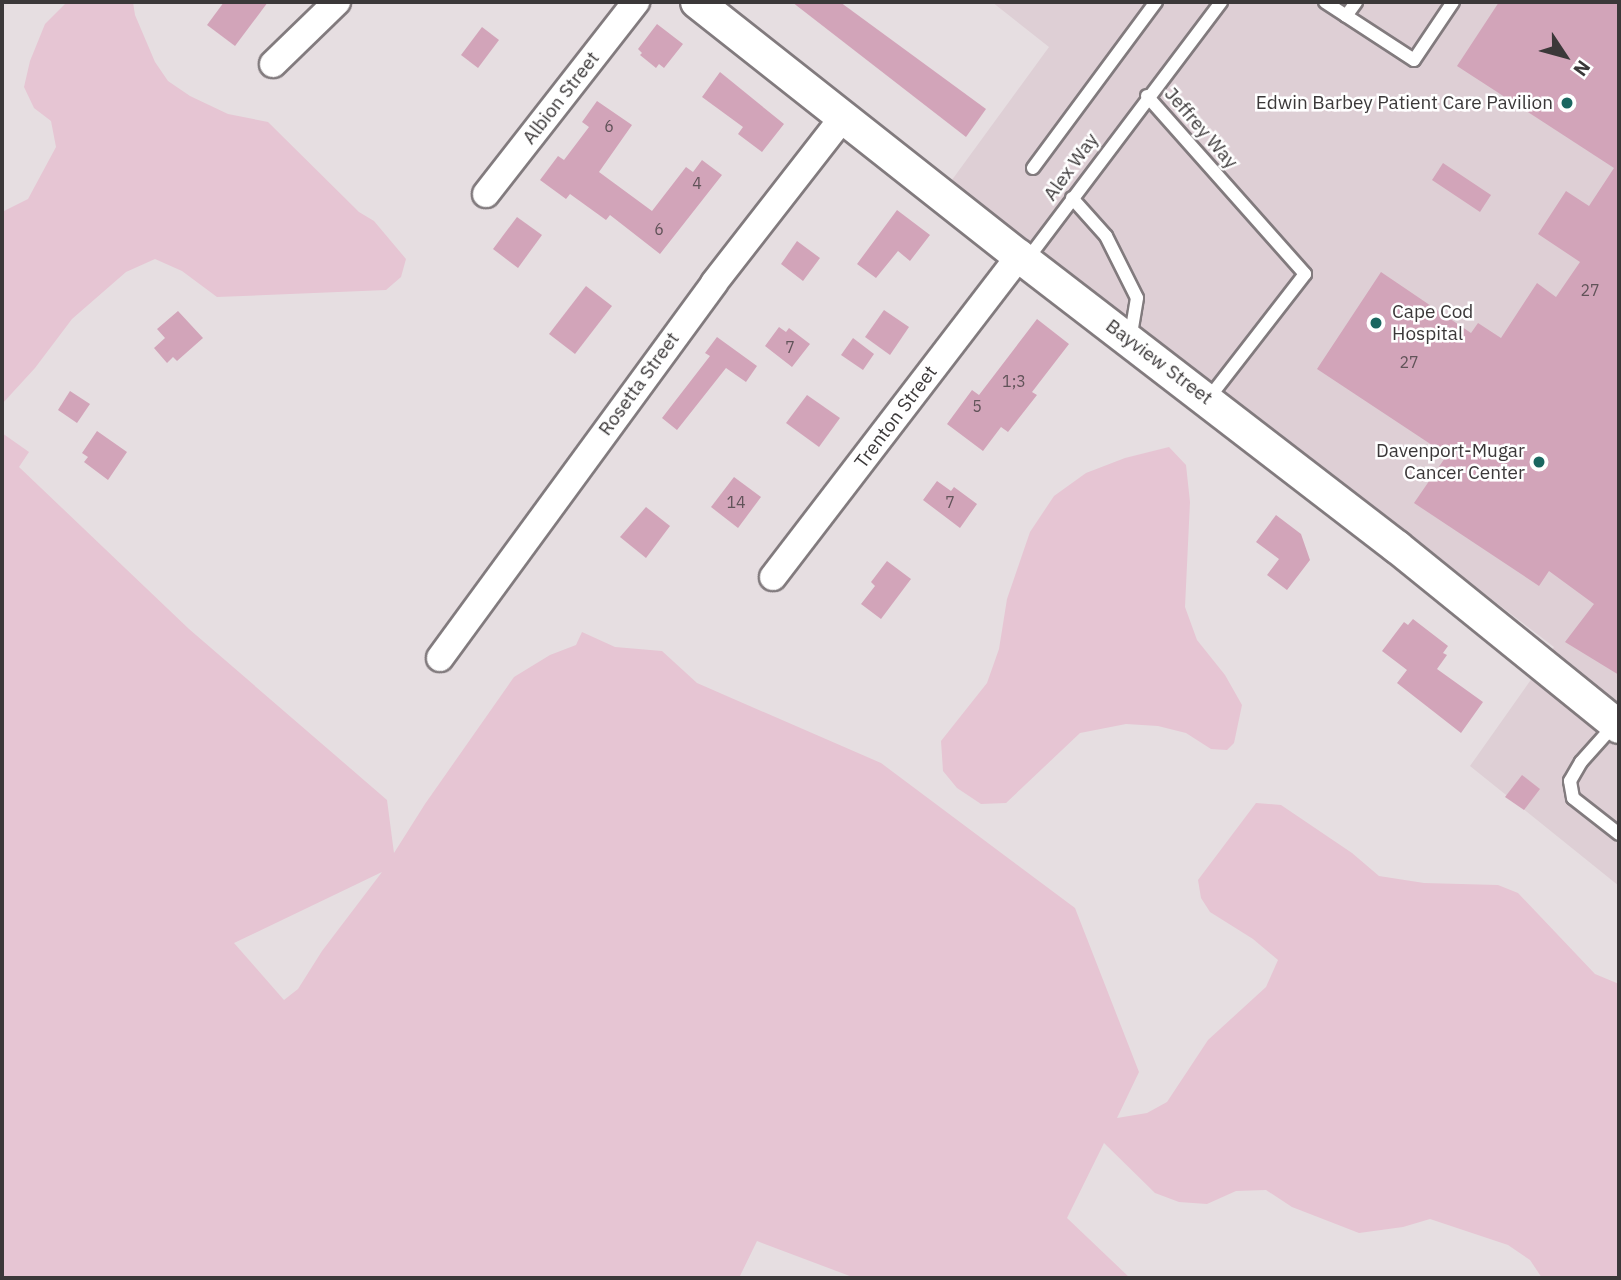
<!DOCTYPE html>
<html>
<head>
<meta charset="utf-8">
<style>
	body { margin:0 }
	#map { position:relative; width:1621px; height:1280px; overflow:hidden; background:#e6dee1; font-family:"IBM Plex Sans",sans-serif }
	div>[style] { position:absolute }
	.built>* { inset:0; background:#decfd5 }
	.green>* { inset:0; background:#e6c5d3 }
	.building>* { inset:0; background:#d2a4b9 }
	.roads { filter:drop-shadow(2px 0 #827b7e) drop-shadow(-2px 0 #827b7e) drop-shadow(0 2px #827b7e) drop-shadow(0 -2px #827b7e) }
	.service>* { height:12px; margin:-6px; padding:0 6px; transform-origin:6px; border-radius:6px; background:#fff }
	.minor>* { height:26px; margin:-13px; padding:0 13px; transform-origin:13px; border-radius:13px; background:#fff }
	.tertiary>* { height:32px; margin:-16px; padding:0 16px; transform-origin:16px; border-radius:16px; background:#fff }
	.dots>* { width:19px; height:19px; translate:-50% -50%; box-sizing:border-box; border:4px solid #fff; border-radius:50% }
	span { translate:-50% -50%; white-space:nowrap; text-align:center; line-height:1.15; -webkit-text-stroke:5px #fff; paint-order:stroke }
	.number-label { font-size:16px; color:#615359 }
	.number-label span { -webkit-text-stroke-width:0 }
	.street-label { font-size:19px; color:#3b3839 }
	.poi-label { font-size:19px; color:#3b3839 }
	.right { translate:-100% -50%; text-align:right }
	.left { translate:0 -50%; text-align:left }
	.frame { position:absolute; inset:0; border:4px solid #3b3839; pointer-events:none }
	.north { position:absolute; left:1530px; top:21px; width:70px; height:70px; -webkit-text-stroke:5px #fff; paint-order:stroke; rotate:126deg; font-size:19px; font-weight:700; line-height:28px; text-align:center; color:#3b3839 }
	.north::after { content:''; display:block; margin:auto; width:24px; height:32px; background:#3b3839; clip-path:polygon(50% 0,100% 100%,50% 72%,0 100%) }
</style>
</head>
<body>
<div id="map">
	<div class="built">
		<div style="clip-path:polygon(992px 2px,1619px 2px,1619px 886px,1470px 766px,1554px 647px,949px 184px,1049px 47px)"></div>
	</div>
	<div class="green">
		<div style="clip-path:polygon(67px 2px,133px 2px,135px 15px,155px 62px,168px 81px,190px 96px,228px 114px,268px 122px,359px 212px,374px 221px,406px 259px,401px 277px,386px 290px,217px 297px,182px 271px,155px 259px,126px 272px,72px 319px,35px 368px,2px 404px,2px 212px,28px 199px,56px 147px,51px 121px,34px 108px,24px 87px,30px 61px,45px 24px)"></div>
		<div style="clip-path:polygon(evenodd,2px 433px,29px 452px,19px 467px,189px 629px,387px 800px,394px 853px,425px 804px,514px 677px,550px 655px,576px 645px,582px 632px,615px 647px,662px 651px,697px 683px,881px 763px,1075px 908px,1139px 1072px,1117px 1118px,1147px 1113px,1167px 1102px,1208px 1040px,1266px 987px,1278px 960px,1253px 939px,1210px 912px,1201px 898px,1198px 880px,1256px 803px,1281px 805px,1352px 853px,1379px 876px,1424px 883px,1498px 885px,1518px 893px,1595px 974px,1619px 984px,1619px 1278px,1542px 1278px,1530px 1260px,1508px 1245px,1430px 1219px,1403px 1227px,1359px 1233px,1292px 1207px,1266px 1190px,1236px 1191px,1207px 1204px,1179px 1202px,1155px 1193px,1104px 1143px,1067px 1218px,1130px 1278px,855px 1278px,757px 1241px,739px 1278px,2px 1278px,2px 433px,382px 872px,322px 951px,298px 989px,284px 1000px,234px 943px,382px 872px)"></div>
		<div style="clip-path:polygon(1169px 447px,1186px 465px,1190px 502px,1185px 607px,1197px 640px,1225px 675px,1242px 705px,1234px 743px,1227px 750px,1211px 749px,1186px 733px,1158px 726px,1126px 724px,1080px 733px,1006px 803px,981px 804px,957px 788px,943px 771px,941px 741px,987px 683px,999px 649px,1007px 599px,1030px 532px,1054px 496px,1086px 473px,1125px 458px)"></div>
	</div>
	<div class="building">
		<div style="clip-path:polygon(224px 2px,268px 2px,235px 46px,207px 25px)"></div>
		<div style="clip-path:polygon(792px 2px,840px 2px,986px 109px,966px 137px)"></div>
		<div style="clip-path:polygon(1499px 2px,1619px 2px,1619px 675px,1565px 642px,1594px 604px,1549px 571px,1539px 586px,1414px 503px,1447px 455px,1317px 369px,1381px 272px,1471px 333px,1478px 323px,1501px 338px,1537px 283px,1556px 297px,1580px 262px,1538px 234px,1566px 191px,1589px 206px,1614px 168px,1457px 66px)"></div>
		<div style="clip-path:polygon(657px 24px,683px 44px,664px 68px,659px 64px,656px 68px,640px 55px,642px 53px,638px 49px)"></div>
		<div style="clip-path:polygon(482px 27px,499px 40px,478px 68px,461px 55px)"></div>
		<div style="clip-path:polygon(720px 72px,784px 124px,762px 152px,738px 134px,743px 127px,702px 97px)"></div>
		<div style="clip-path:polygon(597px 101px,632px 125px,599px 172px,652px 211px,686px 167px,693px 172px,702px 160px,722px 175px,660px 254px,610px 215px,606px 220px,570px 194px,566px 199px,540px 180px,558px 156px,564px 160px,589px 127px,582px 122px)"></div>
		<div style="clip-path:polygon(1443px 163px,1491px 195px,1480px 212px,1432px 180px)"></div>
		<div style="clip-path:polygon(897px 210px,930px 235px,910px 261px,898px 251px,876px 278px,857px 264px)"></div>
		<div style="clip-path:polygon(517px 217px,542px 235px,518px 268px,493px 249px)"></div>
		<div style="clip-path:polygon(797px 241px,820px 258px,803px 281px,781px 264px)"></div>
		<div style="clip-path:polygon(586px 286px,612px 306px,575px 354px,549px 334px)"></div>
		<div style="clip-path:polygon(884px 310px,909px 327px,890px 355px,865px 337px)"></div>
		<div style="clip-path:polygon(178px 311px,203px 338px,177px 361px,173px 357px,167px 363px,154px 348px,165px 338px,157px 329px)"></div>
		<div style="clip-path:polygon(1037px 319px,1069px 344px,1032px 392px,1037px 395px,1008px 432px,1001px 427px,983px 451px,947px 424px,972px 390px,979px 395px)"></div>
		<div style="clip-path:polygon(779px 327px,786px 332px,789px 328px,810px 344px,792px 367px,765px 346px)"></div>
		<div style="clip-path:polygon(717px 337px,757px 366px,746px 382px,726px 368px,677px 430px,662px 418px,710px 356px,705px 353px)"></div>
		<div style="clip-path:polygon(853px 338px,874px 354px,863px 370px,841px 355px)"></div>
		<div style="clip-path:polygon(70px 391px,90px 404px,77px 423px,58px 410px)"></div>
		<div style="clip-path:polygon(807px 395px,840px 418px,819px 447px,786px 423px)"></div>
		<div style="clip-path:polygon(97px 431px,127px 452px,108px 480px,84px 462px,88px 457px,82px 453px)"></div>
		<div style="clip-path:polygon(734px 477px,761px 497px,738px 528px,711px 507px)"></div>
		<div style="clip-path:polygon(937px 481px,951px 491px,954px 487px,977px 504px,960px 528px,923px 500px)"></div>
		<div style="clip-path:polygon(646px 507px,670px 526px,646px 558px,620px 537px)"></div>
		<div style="clip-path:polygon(1276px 515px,1301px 534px,1310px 560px,1287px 590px,1267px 575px,1279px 559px,1256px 542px)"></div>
		<div style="clip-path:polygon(887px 561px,911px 579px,881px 619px,861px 604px,875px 586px,871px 582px)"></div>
		<div style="clip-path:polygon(1413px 619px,1448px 646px,1443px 653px,1447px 655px,1437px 669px,1483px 702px,1461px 733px,1397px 683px,1407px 670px,1382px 651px,1404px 622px,1408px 625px)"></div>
		<div style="clip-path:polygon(1522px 775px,1540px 789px,1524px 810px,1505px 797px)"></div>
	</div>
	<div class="roads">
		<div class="service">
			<div style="left:1325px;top:2px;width:106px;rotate:33.1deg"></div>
			<div style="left:1414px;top:60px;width:70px;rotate:-56.1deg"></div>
			<div style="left:1346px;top:16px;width:17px;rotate:-54deg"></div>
			<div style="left:1147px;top:96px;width:238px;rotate:48.4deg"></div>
			<div style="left:1305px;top:274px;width:158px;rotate:127.8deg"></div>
			<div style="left:1033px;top:168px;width:207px;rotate:-53.5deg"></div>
			<div style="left:1072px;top:198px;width:51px;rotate:48.2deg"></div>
			<div style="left:1106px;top:236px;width:69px;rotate:63.4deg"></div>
			<div style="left:1137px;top:298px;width:43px;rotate:99.5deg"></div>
			<div style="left:1026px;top:261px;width:324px;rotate:-53deg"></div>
			<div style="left:1615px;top:724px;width:51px;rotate:131.8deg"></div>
			<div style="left:1581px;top:762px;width:22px;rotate:120deg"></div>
			<div style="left:1570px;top:781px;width:17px;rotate:80deg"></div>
			<div style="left:1573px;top:798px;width:58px;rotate:38deg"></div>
		</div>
		<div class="minor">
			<div style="left:273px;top:64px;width:89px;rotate:-44.1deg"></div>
			<div style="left:486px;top:194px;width:244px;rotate:-52deg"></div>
			<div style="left:773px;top:577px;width:404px;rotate:-52.5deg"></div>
			<div style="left:440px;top:658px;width:464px;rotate:-53.8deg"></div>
			<div style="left:714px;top:283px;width:212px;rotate:-52.1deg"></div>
		</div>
		<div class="tertiary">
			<div style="left:697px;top:2px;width:410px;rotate:38.3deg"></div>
			<div style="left:1019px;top:256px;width:477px;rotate:37.6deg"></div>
			<div style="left:1397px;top:547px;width:286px;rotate:39deg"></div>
		</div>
	</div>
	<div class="dots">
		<div style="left:1567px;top:103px;background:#1a6660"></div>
		<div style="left:1376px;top:323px;background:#1a6660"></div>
		<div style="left:1539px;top:462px;background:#1a6660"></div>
	</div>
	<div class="number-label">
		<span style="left:609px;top:126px">6</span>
		<span style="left:697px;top:183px">4</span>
		<span style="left:659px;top:229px">6</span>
		<span style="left:1590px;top:290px">27</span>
		<span style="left:790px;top:347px">7</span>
		<span style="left:1409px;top:362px">27</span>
		<span style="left:1014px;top:381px">1;3</span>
		<span style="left:977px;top:406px">5</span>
		<span style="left:736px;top:502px">14</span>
		<span style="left:950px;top:502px">7</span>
	</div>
	<div class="street-label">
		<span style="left:561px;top:98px;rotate:-52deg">Albion Street</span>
		<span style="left:1201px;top:128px;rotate:49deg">Jeffrey Way</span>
		<span style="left:1071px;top:167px;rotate:-54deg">Alex Way</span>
		<span style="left:1159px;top:362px;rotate:37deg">Bayview Street</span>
		<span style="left:639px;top:384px;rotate:-54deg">Rosetta Street</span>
		<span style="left:896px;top:417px;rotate:-53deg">Trenton Street</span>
	</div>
	<div class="poi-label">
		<span class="right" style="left:1553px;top:103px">Edwin Barbey Patient Care Pavilion</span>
		<span class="left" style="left:1392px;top:323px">Cape Cod<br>Hospital</span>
		<span class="right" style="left:1525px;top:462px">Davenport-Mugar<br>Cancer Center</span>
	</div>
	<div class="frame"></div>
	<div class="north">N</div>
</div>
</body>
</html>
